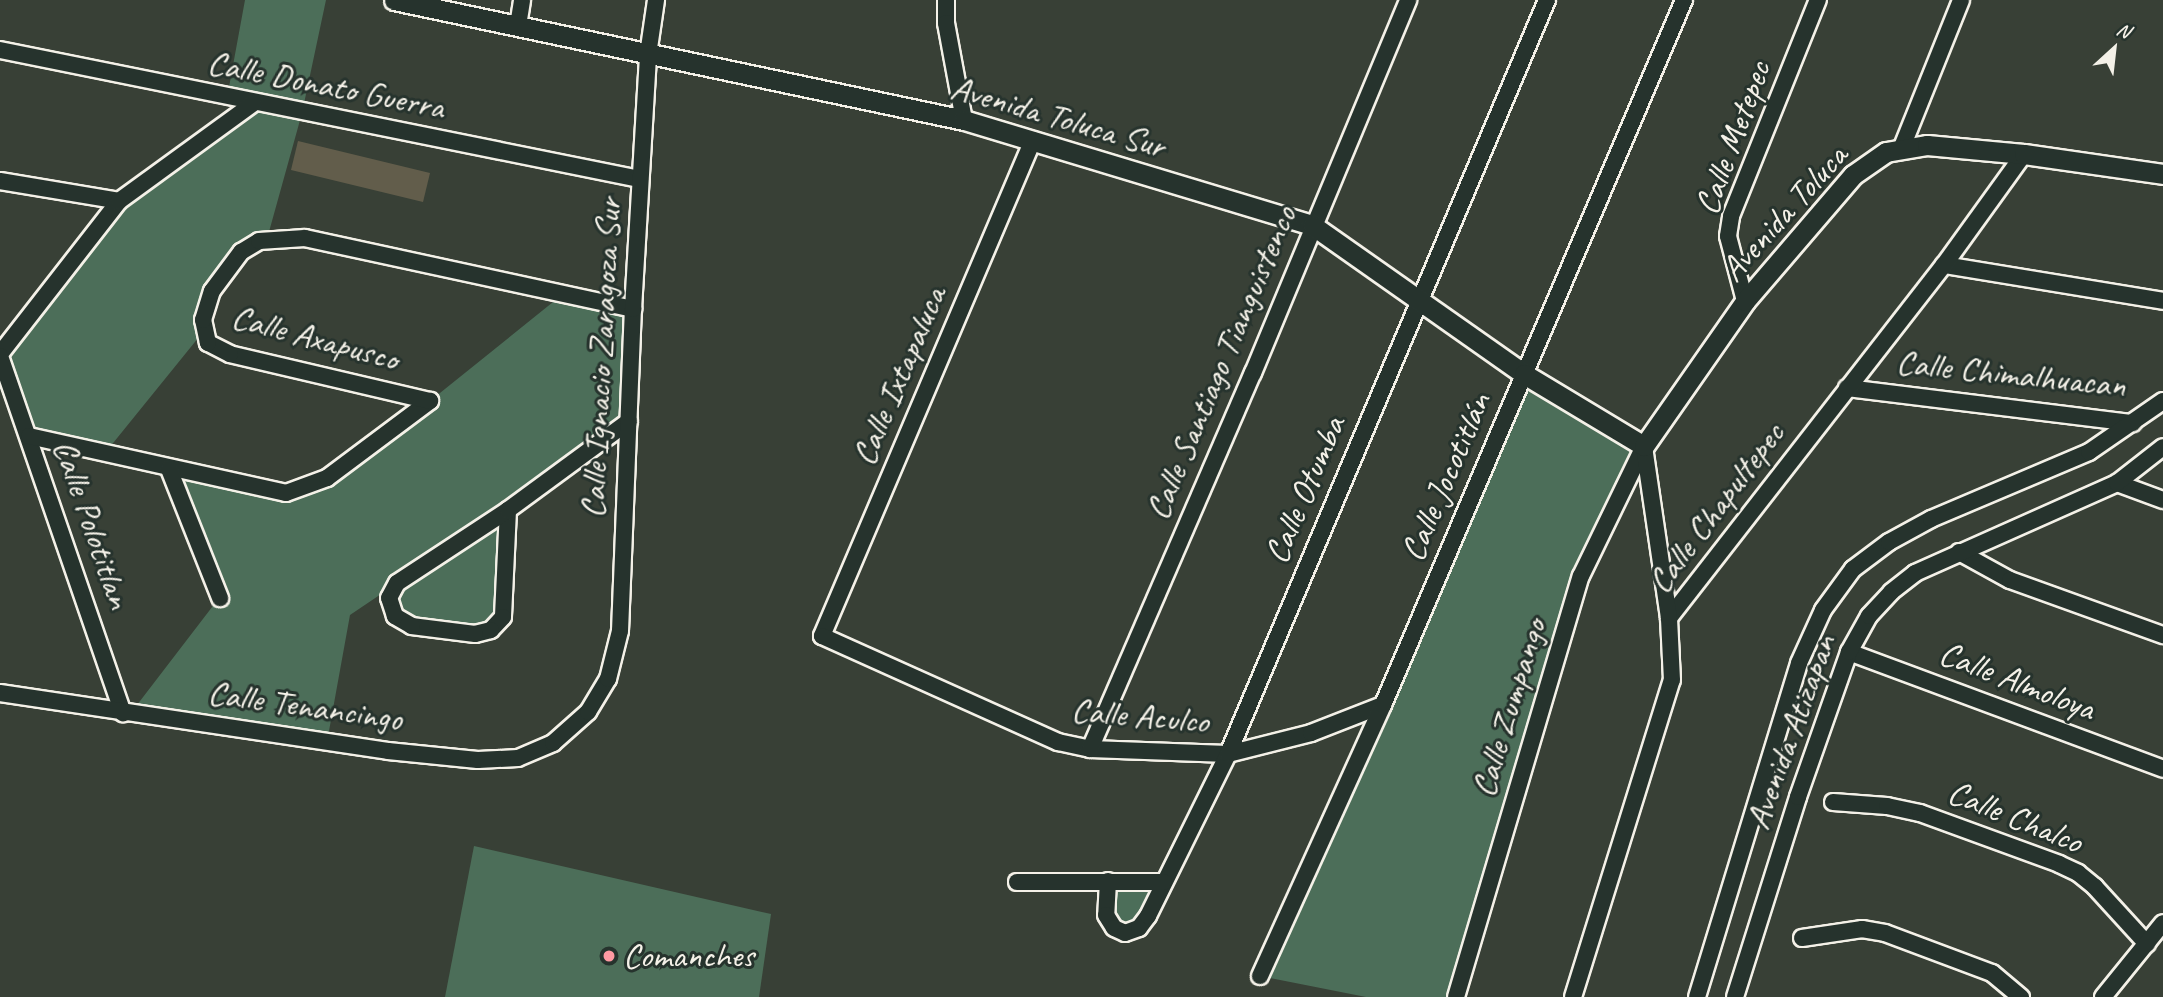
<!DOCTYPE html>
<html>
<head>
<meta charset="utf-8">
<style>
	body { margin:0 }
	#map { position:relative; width:2163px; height:997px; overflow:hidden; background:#384036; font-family:Caveat,sans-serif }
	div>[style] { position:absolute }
	.green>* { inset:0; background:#4c6e59 }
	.building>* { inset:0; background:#625d4b }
	.roads { filter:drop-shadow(2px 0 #f4f1e8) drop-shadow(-2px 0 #f4f1e8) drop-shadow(0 2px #f4f1e8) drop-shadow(0 -2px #f4f1e8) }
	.minor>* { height:16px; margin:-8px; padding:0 8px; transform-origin:8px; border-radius:8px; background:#26332d }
	.tertiary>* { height:19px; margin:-9.5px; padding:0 9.5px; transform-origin:9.5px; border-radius:9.5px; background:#26332d }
	.dots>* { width:19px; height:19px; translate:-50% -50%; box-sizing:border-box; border:4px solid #26332d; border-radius:50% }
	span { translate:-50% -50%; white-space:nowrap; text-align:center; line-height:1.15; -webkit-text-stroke:6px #26332d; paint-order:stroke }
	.street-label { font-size:35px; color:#f4f1e8 }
	.poi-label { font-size:35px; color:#f4f1e8 }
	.left { translate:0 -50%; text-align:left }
	.north { position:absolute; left:2079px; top:14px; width:70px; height:70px; -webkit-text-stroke:5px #26332d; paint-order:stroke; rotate:27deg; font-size:19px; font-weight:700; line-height:28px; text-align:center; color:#f4f1e8 }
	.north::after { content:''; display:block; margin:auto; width:24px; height:32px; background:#f4f1e8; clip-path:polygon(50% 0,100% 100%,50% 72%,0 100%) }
</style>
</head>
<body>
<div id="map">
	<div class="green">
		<div style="clip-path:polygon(245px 0,326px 0,302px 113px,267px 239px,225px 270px,203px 332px,105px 453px,29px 436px,0 356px,119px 201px,253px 104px,227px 98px)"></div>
		<div style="clip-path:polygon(563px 294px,633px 309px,629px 421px,508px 510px,505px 600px,491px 630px,395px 616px,396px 584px,350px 615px,327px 742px,127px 718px,219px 598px,169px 469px,286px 493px,307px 488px,430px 401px)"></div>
		<div style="clip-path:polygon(1524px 374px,1644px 446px,1581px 576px,1456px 997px,1366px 997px,1260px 976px)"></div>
		<div style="clip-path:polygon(474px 846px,771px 914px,759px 997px,445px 997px)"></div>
		<div style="clip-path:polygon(1108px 881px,1164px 882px,1139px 928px,1114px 928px)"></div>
	</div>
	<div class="building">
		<div style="clip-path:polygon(298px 141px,430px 173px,423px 202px,291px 170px)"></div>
	</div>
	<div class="roads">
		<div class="minor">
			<div style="left:946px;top:0;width:23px;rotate:90deg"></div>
			<div style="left:946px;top:23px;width:99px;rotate:79.5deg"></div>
			<div style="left:518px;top:26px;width:26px;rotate:-81deg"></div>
			<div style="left:0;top:50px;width:653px;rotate:11.4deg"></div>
			<div style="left:1033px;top:140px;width:539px;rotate:113.05deg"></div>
			<div style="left:822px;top:636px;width:259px;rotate:24.2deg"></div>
			<div style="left:1058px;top:742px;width:33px;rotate:12deg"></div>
			<div style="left:1090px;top:749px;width:138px;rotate:2.1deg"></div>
			<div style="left:1228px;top:754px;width:86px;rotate:-14.2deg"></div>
			<div style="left:1311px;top:733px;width:77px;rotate:-21.3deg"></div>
			<div style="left:1902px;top:147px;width:158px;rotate:-68.1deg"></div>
			<div style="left:0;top:181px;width:121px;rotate:9.5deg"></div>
			<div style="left:1944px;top:265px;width:222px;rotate:9.3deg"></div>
			<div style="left:1745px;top:301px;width:67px;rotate:-104.7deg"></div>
			<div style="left:1728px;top:236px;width:20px;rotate:-81deg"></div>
			<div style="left:1731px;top:216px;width:233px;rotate:-68.1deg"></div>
			<div style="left:0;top:354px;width:194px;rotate:-52.1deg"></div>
			<div style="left:119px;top:201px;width:167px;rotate:-36deg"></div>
			<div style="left:0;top:356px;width:378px;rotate:71deg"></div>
			<div style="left:1847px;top:388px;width:288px;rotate:7deg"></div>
			<div style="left:29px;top:436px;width:263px;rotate:12.5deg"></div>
			<div style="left:286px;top:493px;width:44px;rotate:-20.1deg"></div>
			<div style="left:327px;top:478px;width:129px;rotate:-36.8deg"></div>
			<div style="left:430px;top:401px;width:205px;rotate:-166.8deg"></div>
			<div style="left:230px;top:354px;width:25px;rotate:-153deg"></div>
			<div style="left:208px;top:343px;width:24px;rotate:-102deg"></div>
			<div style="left:203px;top:320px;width:30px;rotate:-73deg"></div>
			<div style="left:212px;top:291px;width:49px;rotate:-53.4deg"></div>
			<div style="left:241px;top:252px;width:21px;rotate:-31deg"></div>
			<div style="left:259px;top:241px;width:46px;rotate:-3.7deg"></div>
			<div style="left:305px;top:238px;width:336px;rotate:12.2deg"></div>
			<div style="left:169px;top:469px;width:139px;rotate:68.4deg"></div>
			<div style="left:2117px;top:483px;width:49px;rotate:20.3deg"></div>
			<div style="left:508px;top:510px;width:107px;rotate:92.7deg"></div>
			<div style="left:503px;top:617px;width:18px;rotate:133deg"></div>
			<div style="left:491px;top:630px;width:16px;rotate:166deg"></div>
			<div style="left:475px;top:634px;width:64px;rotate:-172.8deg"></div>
			<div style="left:412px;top:626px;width:20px;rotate:-150deg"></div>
			<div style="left:395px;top:616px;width:19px;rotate:-108deg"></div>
			<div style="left:389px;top:598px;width:17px;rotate:-62deg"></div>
			<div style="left:397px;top:583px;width:133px;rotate:-33.3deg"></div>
			<div style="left:508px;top:510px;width:150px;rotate:-36.3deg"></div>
			<div style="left:1959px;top:552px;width:58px;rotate:28.8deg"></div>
			<div style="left:2010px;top:580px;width:163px;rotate:19.8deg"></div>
			<div style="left:1669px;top:618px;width:447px;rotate:-52.1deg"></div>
			<div style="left:1944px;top:265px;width:137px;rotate:-54.2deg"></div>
			<div style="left:1849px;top:652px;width:335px;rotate:20.4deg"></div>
			<div style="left:0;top:693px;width:392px;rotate:8.5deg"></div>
			<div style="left:388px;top:751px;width:90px;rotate:5.7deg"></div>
			<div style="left:478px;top:760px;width:40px;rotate:-2.9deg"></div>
			<div style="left:518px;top:758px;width:38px;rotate:-23deg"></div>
			<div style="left:553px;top:743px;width:47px;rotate:-41.5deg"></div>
			<div style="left:588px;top:712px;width:39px;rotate:-59deg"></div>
			<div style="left:608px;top:679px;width:49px;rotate:-76deg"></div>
			<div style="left:620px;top:631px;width:322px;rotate:-87.7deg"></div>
			<div style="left:633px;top:309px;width:254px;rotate:-86.6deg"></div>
			<div style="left:648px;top:55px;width:56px;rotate:-81.7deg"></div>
			<div style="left:1090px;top:749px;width:410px;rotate:-66.6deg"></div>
			<div style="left:1253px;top:373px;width:404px;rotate:-67.4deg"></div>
			<div style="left:1833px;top:802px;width:54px;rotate:4.2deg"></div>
			<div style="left:1887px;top:806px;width:34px;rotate:12deg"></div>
			<div style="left:1920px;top:813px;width:148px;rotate:20.1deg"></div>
			<div style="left:2059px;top:864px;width:21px;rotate:25deg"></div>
			<div style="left:2078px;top:873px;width:22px;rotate:39deg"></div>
			<div style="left:2095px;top:887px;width:77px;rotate:47.6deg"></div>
			<div style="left:1108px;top:881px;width:34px;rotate:93deg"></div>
			<div style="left:1106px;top:915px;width:15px;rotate:58deg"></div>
			<div style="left:1114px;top:928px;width:12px;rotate:24deg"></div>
			<div style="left:1125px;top:933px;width:15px;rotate:-20deg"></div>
			<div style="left:1139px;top:928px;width:15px;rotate:-53deg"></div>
			<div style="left:1148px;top:916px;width:181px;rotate:-63.7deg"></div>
			<div style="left:1228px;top:754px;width:819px;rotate:-67.07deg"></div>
			<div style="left:1017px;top:882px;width:147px"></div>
			<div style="left:1802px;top:938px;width:61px;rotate:-8.5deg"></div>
			<div style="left:1862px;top:929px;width:23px;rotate:10deg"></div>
			<div style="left:1885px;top:933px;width:114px;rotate:20.5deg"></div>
			<div style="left:1992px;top:973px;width:38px;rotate:40deg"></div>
			<div style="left:1260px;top:976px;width:298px;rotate:-65.6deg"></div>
			<div style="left:1383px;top:705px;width:767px;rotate:-66.88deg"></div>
			<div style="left:1456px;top:997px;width:439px;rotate:-73.5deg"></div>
			<div style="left:1581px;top:576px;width:144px;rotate:-64.1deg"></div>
			<div style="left:1573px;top:997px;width:332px;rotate:-72.7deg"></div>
			<div style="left:1672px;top:680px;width:62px;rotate:-92.8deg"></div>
			<div style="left:1669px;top:618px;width:174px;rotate:-98.3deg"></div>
			<div style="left:1697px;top:997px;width:349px;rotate:-73deg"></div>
			<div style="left:1799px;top:663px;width:58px;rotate:-65.6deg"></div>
			<div style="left:1823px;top:610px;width:51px;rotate:-53.8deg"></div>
			<div style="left:1853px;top:569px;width:45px;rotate:-36.9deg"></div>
			<div style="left:1889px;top:542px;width:48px;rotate:-28.7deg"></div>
			<div style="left:1931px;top:519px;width:172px;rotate:-23deg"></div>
			<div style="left:2089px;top:452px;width:90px;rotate:-34.6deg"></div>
			<div style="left:1735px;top:997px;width:210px;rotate:-72.5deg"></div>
			<div style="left:1798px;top:797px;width:154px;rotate:-70.6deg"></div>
			<div style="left:1849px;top:652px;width:41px;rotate:-60.9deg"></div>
			<div style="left:1869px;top:616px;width:33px;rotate:-47deg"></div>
			<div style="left:1891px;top:592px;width:31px;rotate:-38deg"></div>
			<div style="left:1915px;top:573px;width:221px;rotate:-24deg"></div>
			<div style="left:2117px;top:483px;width:58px;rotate:-38deg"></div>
			<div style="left:2103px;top:997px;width:95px;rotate:-51deg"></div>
		</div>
		<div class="tertiary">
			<div style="left:394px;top:0;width:582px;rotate:11.89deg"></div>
			<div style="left:964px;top:120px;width:363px;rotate:16.8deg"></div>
			<div style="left:1312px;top:225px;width:259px;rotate:35.1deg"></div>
			<div style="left:1524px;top:374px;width:140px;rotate:31deg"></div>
			<div style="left:1644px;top:446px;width:177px;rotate:-55.1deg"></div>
			<div style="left:1745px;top:301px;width:166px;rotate:-49.4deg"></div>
			<div style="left:1853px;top:175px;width:40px;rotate:-34.9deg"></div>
			<div style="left:1886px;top:152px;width:42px;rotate:-9.7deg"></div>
			<div style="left:1927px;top:145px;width:97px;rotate:5.3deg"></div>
			<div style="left:2024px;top:154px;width:140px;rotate:8.2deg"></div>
		</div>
	</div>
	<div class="dots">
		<div style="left:609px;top:956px;background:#ff9aa2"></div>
	</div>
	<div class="street-label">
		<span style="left:326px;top:85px;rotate:11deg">Calle Donato Guerra</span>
		<span style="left:1058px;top:117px;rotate:16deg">Avenida Toluca Sur</span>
		<span style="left:1733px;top:138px;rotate:-70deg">Calle Metepec</span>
		<span style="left:1784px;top:213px;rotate:-48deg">Avenida Toluca</span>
		<span style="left:315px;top:338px;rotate:15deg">Calle Axapusco</span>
		<span style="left:601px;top:358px;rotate:-87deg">Calle Ignacio Zaragoza Sur</span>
		<span style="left:1221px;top:363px;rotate:-67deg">Calle Santiago Tianguistenco</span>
		<span style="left:2011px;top:374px;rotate:6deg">Calle Chimalhuacan</span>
		<span style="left:899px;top:376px;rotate:-67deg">Calle Ixtapaluca</span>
		<span style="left:1446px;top:477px;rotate:-67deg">Calle Jocotitlán</span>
		<span style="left:1305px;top:490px;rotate:-67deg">Calle Otumba</span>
		<span style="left:1716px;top:508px;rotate:-53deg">Calle Chapultepec</span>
		<span style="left:92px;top:524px;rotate:71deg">Calle Polotitlan</span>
		<span style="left:2017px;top:681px;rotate:21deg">Calle Almoloya</span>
		<span style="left:305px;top:706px;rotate:8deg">Calle Tenancingo</span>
		<span style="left:1509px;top:708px;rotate:-73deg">Calle Zumpango</span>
		<span style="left:1140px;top:716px;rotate:5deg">Calle Aculco</span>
		<span style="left:1791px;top:732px;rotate:-70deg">Avenida Atizapan</span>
		<span style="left:2015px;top:817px;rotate:22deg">Calle Chalco</span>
	</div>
	<div class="poi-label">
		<span class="left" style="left:623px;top:956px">Comanches</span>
	</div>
	<div class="north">N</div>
</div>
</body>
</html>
